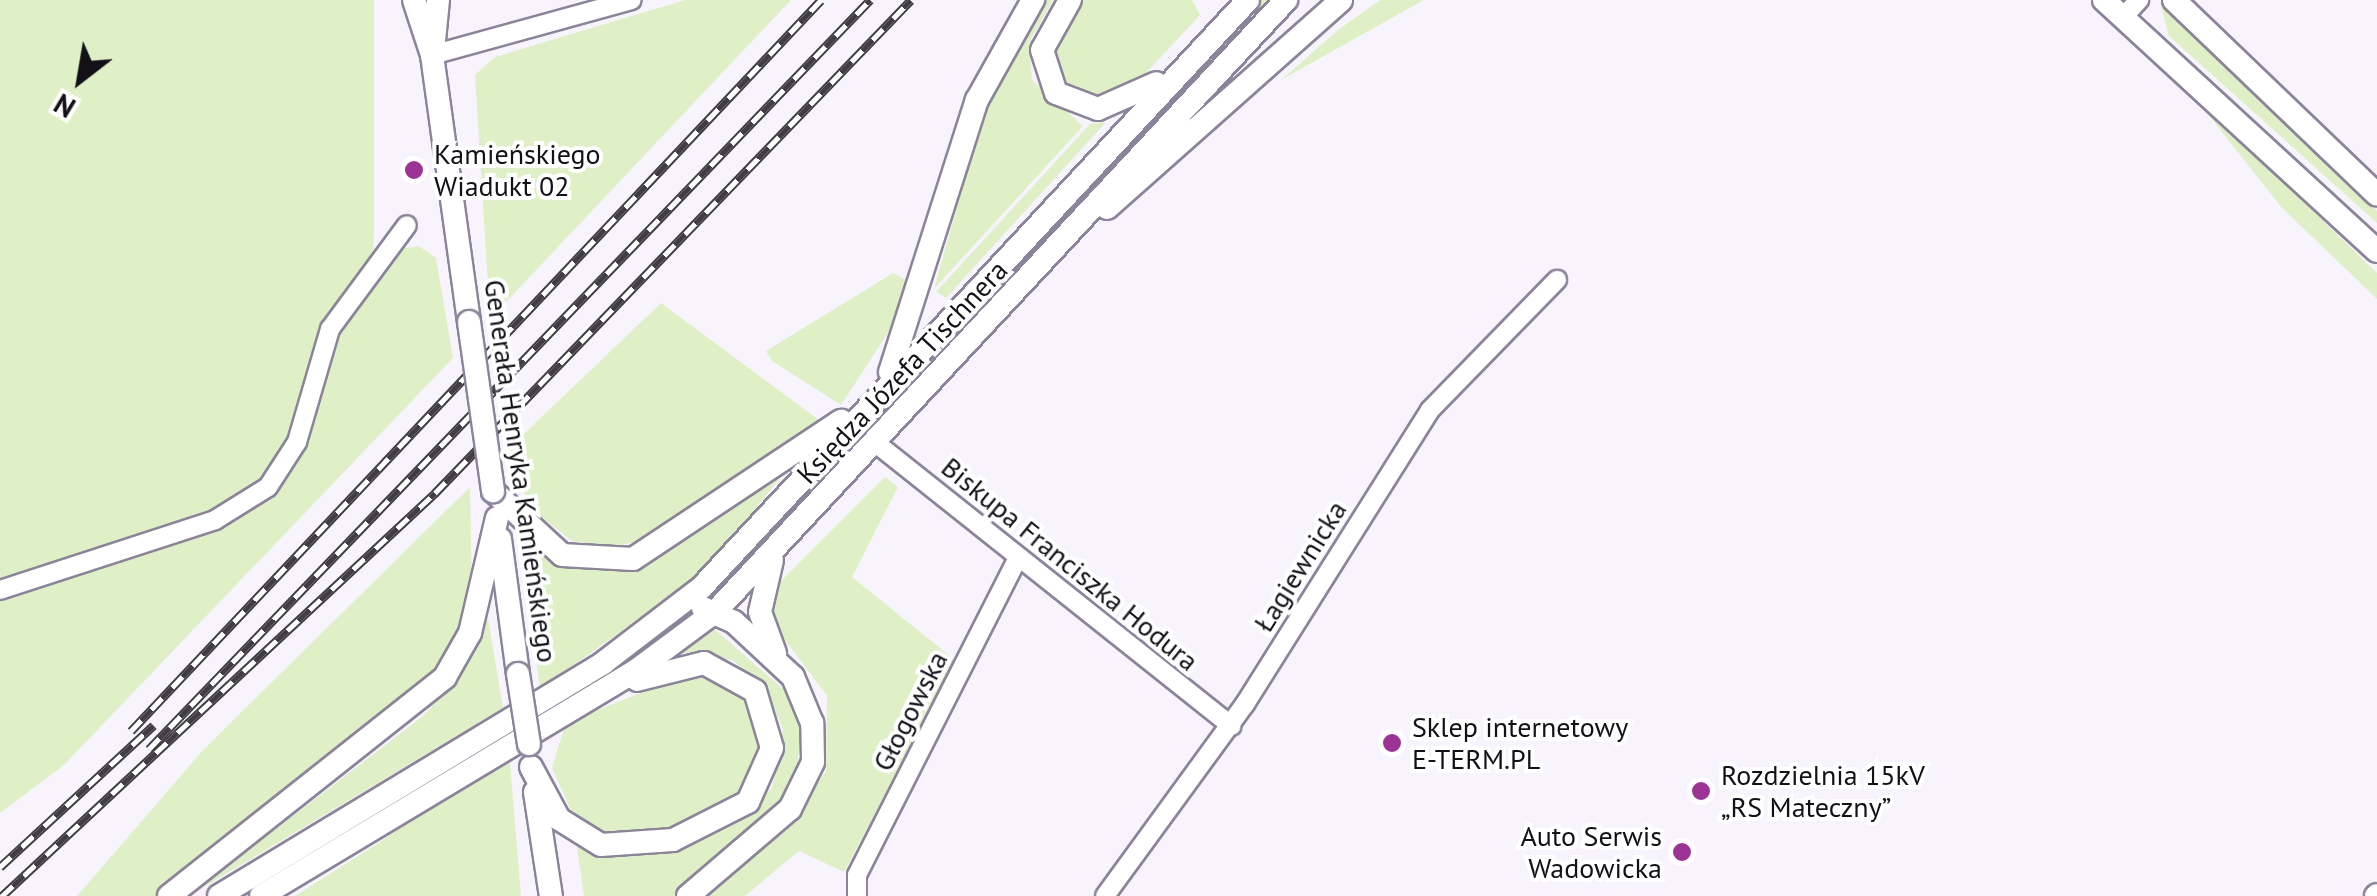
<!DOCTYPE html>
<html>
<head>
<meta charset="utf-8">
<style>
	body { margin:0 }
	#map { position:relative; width:2377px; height:896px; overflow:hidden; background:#f7f4fe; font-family:"PT Sans",sans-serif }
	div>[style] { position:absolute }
	.green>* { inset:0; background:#dff0c7 }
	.roads { filter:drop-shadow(2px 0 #8b849a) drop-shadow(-2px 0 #8b849a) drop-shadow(0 2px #8b849a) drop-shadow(0 -2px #8b849a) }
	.minor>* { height:18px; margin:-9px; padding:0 9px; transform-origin:9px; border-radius:9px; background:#fff }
	.major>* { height:22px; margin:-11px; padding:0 11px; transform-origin:11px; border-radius:11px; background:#fff }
	.rail>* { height:9px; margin-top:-4.5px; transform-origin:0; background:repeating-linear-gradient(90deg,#fff 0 15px,#403d45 0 30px); box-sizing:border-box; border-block:2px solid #403d45 }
	.bridges { filter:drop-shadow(2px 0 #8b849a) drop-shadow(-2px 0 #8b849a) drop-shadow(0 2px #8b849a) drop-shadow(0 -2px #8b849a) }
	.major-bridge>* { height:22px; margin:-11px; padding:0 11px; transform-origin:11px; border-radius:11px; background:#fff }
	.dots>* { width:28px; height:28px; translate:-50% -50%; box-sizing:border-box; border:5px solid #fff; border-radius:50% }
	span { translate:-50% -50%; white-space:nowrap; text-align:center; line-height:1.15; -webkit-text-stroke:8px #fff; paint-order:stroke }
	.poi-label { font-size:28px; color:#131018 }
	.left { translate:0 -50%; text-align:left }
	.right { translate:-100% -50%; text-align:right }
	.street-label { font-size:28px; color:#131018 }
	.north { position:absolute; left:30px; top:30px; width:100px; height:100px; -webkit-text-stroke:8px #fff; paint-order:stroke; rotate:211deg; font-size:28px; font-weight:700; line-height:40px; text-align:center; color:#131018 }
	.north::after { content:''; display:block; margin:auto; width:35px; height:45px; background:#131018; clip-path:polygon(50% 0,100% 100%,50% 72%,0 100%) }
</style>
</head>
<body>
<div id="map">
	<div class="green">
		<div style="clip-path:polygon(0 0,374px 0,374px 227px,373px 260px,346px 298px,270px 476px,214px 513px,0 584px)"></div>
		<div style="clip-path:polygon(685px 0,791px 0,490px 319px,475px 75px,495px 57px)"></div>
		<div style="clip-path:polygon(1046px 0,1053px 0,1029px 43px,1032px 80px,1083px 126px,934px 289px,984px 110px)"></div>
		<div style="clip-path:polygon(1080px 0,1192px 0,1200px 15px,1145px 74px,1094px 96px,1063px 87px,1051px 55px)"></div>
		<div style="clip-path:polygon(1262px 0,1269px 0,969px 319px)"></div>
		<div style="clip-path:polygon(1380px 0,1424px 0,1281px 80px,1338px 30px)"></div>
		<div style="clip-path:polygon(2160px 3px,2377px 211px,2377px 223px,2169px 36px)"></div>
		<div style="clip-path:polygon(2192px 94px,2377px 273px,2377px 299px,2282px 208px)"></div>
		<div style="clip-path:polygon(1106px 122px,946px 298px,936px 292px,1090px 124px)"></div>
		<div style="clip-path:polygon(419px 246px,436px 258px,453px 358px,64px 765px,0 813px,0 594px,229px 520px,267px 498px,296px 458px,329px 341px,398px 249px)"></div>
		<div style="clip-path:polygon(893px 273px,908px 281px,893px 325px,841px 405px,772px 361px,766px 351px)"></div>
		<div style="clip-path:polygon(661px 303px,819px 420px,647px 539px,613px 547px,572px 541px,530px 508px,508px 449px)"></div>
		<div style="clip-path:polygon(794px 461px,703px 573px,540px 689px,521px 545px,575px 569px,626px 569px)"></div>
		<div style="clip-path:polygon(885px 477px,898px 487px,852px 577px,956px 661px,844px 872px,799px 851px,745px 896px,702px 896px,786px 831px,826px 771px,827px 696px,768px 617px,779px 583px)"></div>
		<div style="clip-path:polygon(470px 487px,472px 603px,442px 669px,160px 896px,77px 896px,204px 749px)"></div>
		<div style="clip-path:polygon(488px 618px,503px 708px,189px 896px,423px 716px,456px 680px)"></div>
		<div style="clip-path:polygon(712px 627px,790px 695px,801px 731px,796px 777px,782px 803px,674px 896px,584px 896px,577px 847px,614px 857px,685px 847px,735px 824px,772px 788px,783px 729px,766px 689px,732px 660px,683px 653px)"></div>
		<div style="clip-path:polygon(695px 672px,736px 682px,766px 732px,751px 788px,660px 835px,605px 838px,571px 810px,552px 768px,566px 722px)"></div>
		<div style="clip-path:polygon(509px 750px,521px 896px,295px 896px,383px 840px)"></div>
	</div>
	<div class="roads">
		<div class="minor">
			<div style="left:2125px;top:15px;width:21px;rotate:-47deg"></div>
			<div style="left:432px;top:55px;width:207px;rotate:-15.4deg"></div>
			<div style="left:877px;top:444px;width:453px;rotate:38.5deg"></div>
			<div style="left:0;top:590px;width:226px;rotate:-18deg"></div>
			<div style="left:215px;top:520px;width:62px;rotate:-31.9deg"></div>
			<div style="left:268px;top:487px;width:54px;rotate:-57.2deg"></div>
			<div style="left:297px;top:442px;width:118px;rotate:-73.7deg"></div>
			<div style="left:330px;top:329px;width:129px;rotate:-53.5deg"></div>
			<div style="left:857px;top:896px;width:21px;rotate:-90deg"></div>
			<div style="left:857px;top:875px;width:356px;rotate:-63.1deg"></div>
			<div style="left:1105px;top:896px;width:238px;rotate:-53.9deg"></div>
			<div style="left:1245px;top:704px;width:347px;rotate:-57.8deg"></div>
			<div style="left:1430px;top:410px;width:182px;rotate:-45.7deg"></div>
		</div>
		<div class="major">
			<div style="left:414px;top:0;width:58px;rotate:71.9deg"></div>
			<div style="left:432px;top:55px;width:270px;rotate:82.1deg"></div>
			<div style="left:1070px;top:0;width:57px;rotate:119.2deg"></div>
			<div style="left:1042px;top:50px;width:45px;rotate:72deg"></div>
			<div style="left:1056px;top:93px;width:45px;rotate:20.9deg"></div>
			<div style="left:1098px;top:109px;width:64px;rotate:-23.8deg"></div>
			<div style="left:2104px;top:0;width:371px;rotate:42.6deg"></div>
			<div style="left:2174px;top:0;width:281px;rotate:43.8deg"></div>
			<div style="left:433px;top:51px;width:51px;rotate:-84.4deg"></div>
			<div style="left:1107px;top:208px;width:313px;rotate:-41.6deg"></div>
			<div style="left:890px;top:372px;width:286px;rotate:-72.3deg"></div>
			<div style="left:977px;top:100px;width:115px;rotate:-60.8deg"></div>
			<div style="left:493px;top:491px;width:94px;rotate:42.8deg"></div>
			<div style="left:562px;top:555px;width:71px;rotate:3.2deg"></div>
			<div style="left:633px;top:559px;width:250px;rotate:-33.6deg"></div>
			<div style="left:500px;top:539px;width:136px;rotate:82.4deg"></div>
			<div style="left:772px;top:560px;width:53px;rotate:103deg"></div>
			<div style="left:760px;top:612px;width:44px;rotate:69.9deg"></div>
			<div style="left:531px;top:767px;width:59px;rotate:61.7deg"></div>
			<div style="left:559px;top:819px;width:49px;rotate:31.8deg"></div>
			<div style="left:601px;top:845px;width:72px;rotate:-4deg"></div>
			<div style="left:673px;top:840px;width:84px;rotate:-26.9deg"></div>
			<div style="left:748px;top:802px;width:59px;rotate:-66deg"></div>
			<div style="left:772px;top:748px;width:59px;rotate:-106.6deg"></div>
			<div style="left:755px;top:691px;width:58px;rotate:-151.2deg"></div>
			<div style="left:704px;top:663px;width:69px;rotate:165.8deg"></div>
			<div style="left:535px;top:792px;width:105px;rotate:81.3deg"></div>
			<div style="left:169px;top:896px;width:352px;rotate:-38.4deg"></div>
			<div style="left:445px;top:677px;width:51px;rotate:-60.4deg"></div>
			<div style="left:470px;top:633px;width:118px;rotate:-76.8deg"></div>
			<div style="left:219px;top:896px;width:449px;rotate:-31.2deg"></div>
			<div style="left:603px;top:663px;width:123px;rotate:-37.4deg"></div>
			<div style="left:701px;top:588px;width:803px;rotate:-47.07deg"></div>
			<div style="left:261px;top:896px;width:435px;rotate:-31deg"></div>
			<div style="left:634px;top:672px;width:102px;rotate:-36.6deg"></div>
			<div style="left:716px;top:611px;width:836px;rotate:-46.99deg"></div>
			<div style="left:688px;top:896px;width:134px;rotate:-40.5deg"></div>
			<div style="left:790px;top:809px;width:52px;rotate:-63.9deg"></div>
			<div style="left:813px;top:762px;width:39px;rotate:-91deg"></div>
			<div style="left:812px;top:723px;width:50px;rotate:-112.4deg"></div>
			<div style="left:793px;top:677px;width:81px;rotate:-137deg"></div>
			<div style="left:734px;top:622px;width:34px;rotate:-156deg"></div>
			<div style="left:2376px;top:896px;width:1px;rotate:-45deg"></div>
		</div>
	</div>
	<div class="rail">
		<div style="left:131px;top:731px;width:1005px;rotate:-46.65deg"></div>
		<div style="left:149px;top:749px;width:1040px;rotate:-46.09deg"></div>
		<div style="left:0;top:867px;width:209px;rotate:-42.7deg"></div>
		<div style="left:2px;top:896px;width:592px;rotate:-42.94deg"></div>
		<div style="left:435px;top:493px;width:685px;rotate:-46.01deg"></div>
	</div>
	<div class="bridges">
		<div class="major-bridge">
			<div style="left:469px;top:322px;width:171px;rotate:81.9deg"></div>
			<div style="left:518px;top:674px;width:71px;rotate:81.1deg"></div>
		</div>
	</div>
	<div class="dots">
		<div style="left:414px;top:170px;background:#9d3394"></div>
		<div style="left:1392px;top:743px;background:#9d3394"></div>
		<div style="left:1701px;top:791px;background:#9d3394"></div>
		<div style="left:1682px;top:852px;background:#9d3394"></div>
	</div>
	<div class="poi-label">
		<span class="left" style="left:434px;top:170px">Kamieńskiego<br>Wiadukt 02</span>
		<span class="left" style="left:1412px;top:743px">Sklep internetowy<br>E-TERM.PL</span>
		<span class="left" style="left:1721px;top:791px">Rozdzielnia 15kV<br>„RS Mateczny”</span>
		<span class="right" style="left:1662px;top:852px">Auto Serwis<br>Wadowicka</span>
	</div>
	<div class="street-label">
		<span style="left:902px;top:372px;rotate:-47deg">Księdza Józefa Tischnera</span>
		<span style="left:521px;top:471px;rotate:82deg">Generała Henryka Kamieńskiego</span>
		<span style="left:1070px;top:564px;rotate:39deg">Biskupa Franciszka Hodura</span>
		<span style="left:1300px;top:566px;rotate:-58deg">Łagiewnicka</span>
		<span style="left:910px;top:711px;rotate:-63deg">Głogowska</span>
	</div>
	<div class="north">N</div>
</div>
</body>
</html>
